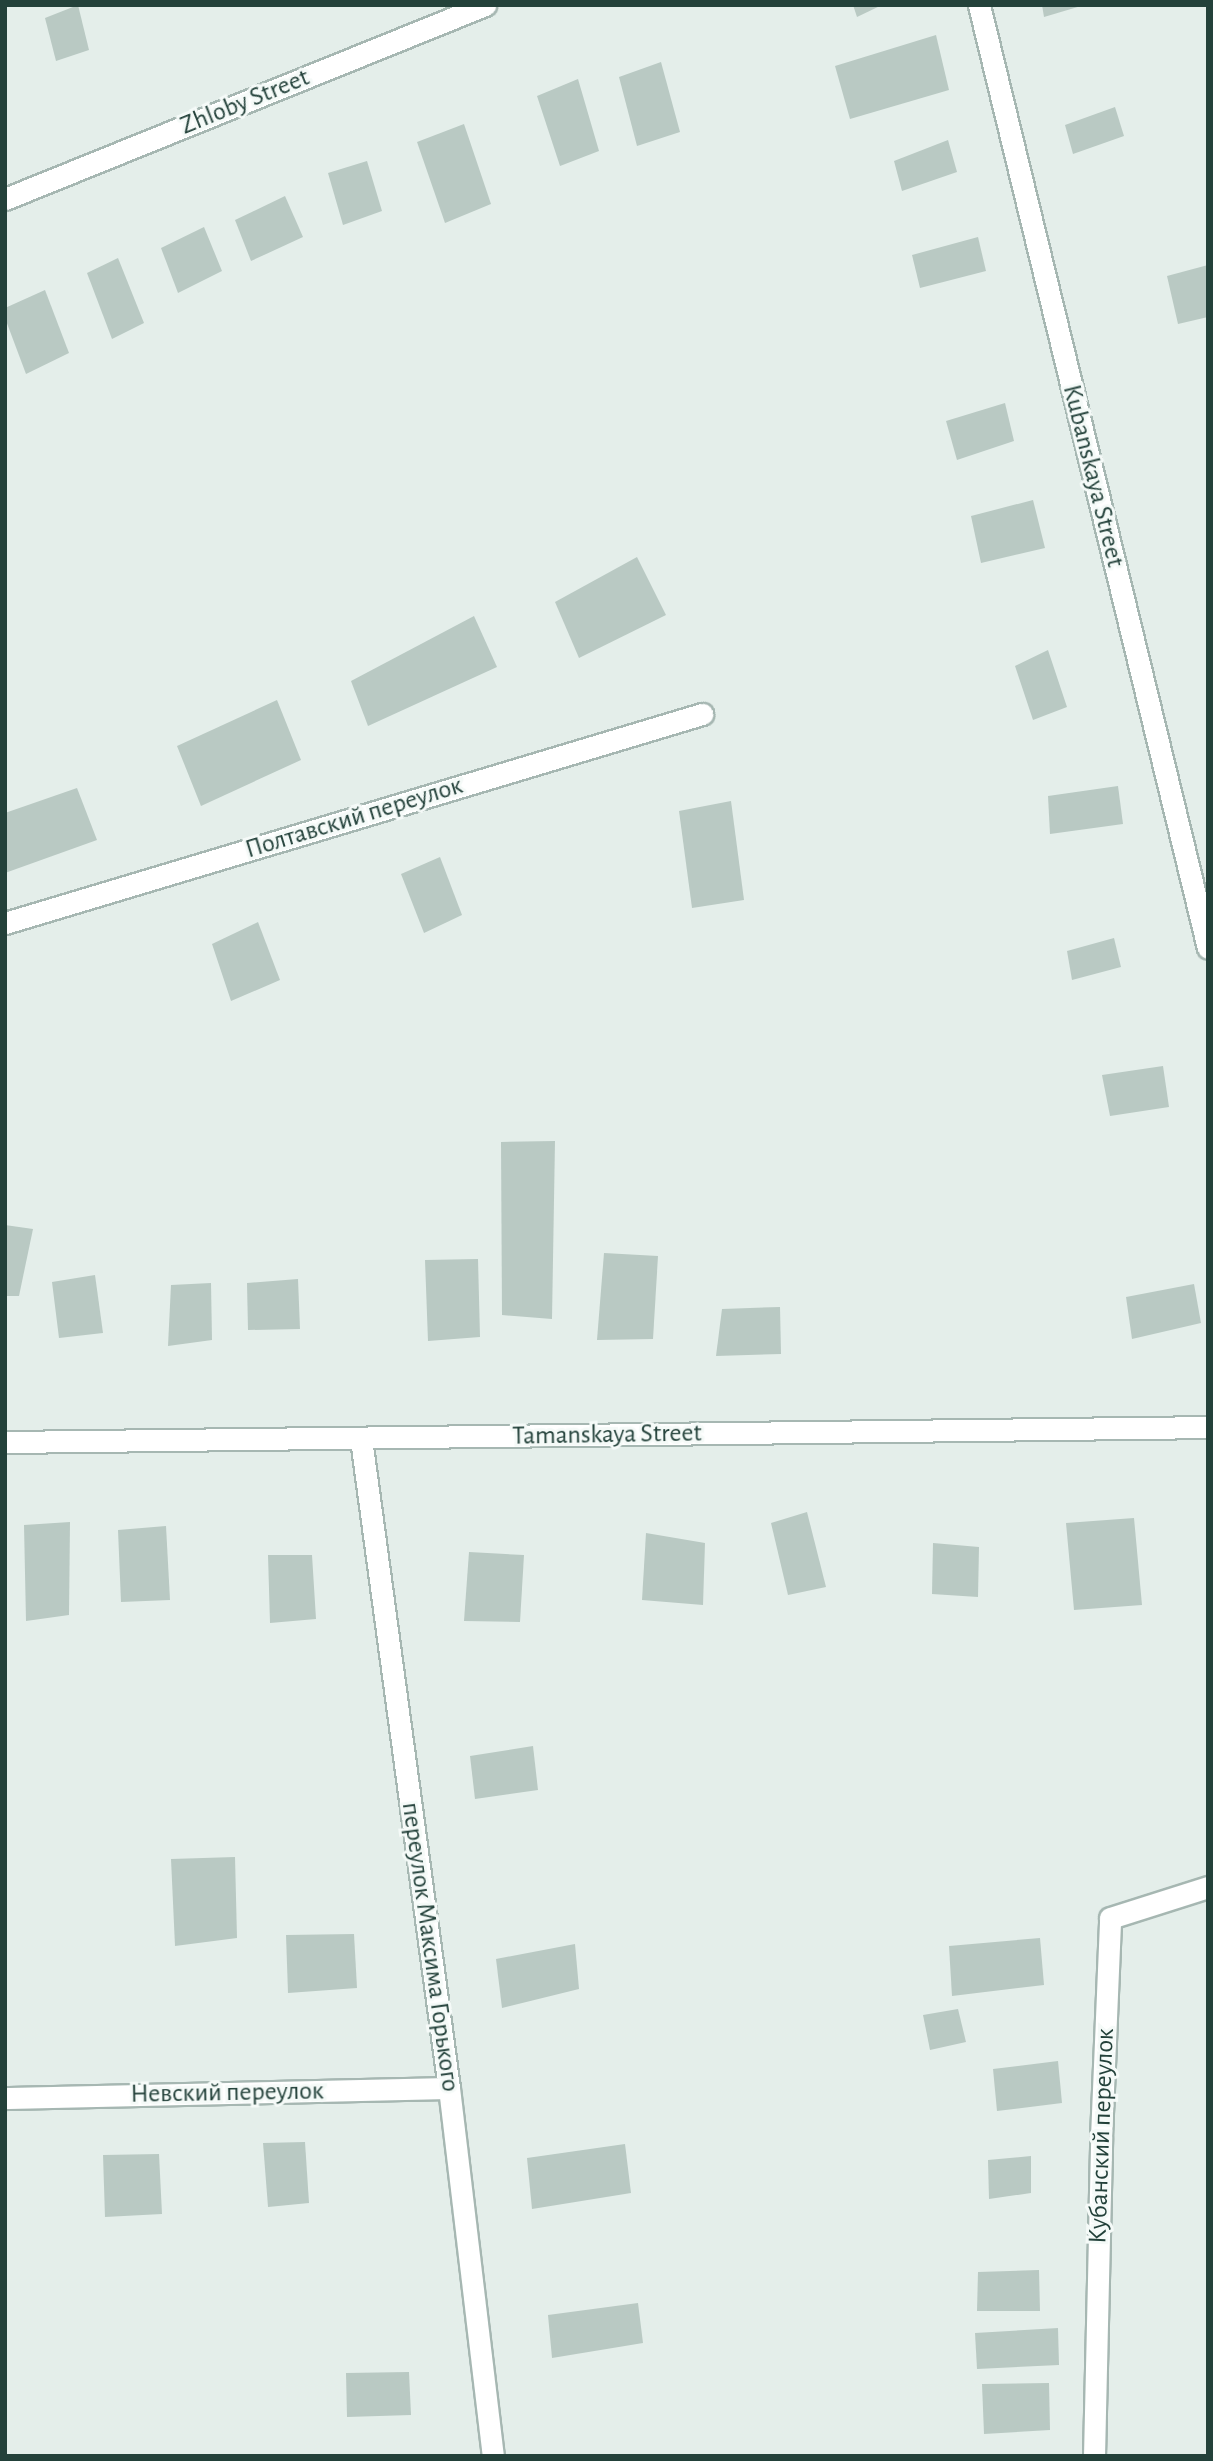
<!DOCTYPE html>
<html>
<head>
<meta charset="utf-8">
<style>
	body { margin:0 }
	#map { position:relative; width:1213px; height:2461px; overflow:hidden; background:#e4eeea; font-family:"Alegreya Sans",sans-serif }
	div>[style] { position:absolute }
	.building>* { inset:0; background:#b9c9c3 }
	.roads { filter:drop-shadow(2px 0 #a6b7b2) drop-shadow(-2px 0 #a6b7b2) drop-shadow(0 2px #a6b7b2) drop-shadow(0 -2px #a6b7b2) }
	.street>* { height:21px; margin:-10.5px; padding:0 10.5px; transform-origin:10.5px; border-radius:10.5px; background:#fff }
	.secondary>* { height:21px; margin:-10.5px; padding:0 10.5px; transform-origin:10.5px; border-radius:10.5px; background:#fff }
	span { translate:-50% -50%; white-space:nowrap; text-align:center; line-height:1.15; -webkit-text-stroke:6px #f5faf8; paint-order:stroke }
	.street-label { font-size:26px; color:#23413a }
	.frame { position:absolute; inset:0; border:7px solid #23413a; pointer-events:none }
</style>
</head>
<body>
<div id="map">
	<div class="building">
		<div style="clip-path:polygon(78px 5px,89px 50px,56px 61px,45px 18px)"></div>
		<div style="clip-path:polygon(853px 5px,882px 5px,857px 17px)"></div>
		<div style="clip-path:polygon(1042px 5px,1081px 5px,1081px 6px,1044px 17px)"></div>
		<div style="clip-path:polygon(936px 35px,949px 90px,850px 119px,835px 66px)"></div>
		<div style="clip-path:polygon(661px 62px,680px 132px,637px 146px,619px 77px)"></div>
		<div style="clip-path:polygon(578px 79px,599px 151px,560px 166px,537px 96px)"></div>
		<div style="clip-path:polygon(1115px 107px,1124px 136px,1073px 154px,1065px 125px)"></div>
		<div style="clip-path:polygon(464px 124px,491px 204px,445px 223px,417px 142px)"></div>
		<div style="clip-path:polygon(948px 140px,957px 172px,902px 191px,894px 161px)"></div>
		<div style="clip-path:polygon(367px 161px,382px 211px,343px 225px,328px 173px)"></div>
		<div style="clip-path:polygon(285px 196px,303px 237px,251px 261px,235px 220px)"></div>
		<div style="clip-path:polygon(204px 227px,222px 271px,178px 293px,161px 248px)"></div>
		<div style="clip-path:polygon(978px 237px,986px 271px,920px 288px,912px 255px)"></div>
		<div style="clip-path:polygon(118px 258px,144px 323px,112px 339px,87px 273px)"></div>
		<div style="clip-path:polygon(1208px 265px,1208px 317px,1178px 324px,1167px 276px)"></div>
		<div style="clip-path:polygon(45px 290px,69px 353px,26px 374px,5px 318px,5px 308px)"></div>
		<div style="clip-path:polygon(1005px 403px,1014px 441px,957px 460px,946px 421px)"></div>
		<div style="clip-path:polygon(1033px 500px,1045px 548px,981px 563px,971px 516px)"></div>
		<div style="clip-path:polygon(637px 557px,666px 615px,579px 658px,555px 602px)"></div>
		<div style="clip-path:polygon(474px 616px,497px 667px,368px 726px,351px 681px)"></div>
		<div style="clip-path:polygon(1048px 650px,1067px 707px,1033px 720px,1015px 666px)"></div>
		<div style="clip-path:polygon(277px 700px,301px 760px,201px 806px,177px 746px)"></div>
		<div style="clip-path:polygon(1118px 786px,1123px 824px,1050px 834px,1048px 796px)"></div>
		<div style="clip-path:polygon(77px 788px,97px 840px,5px 873px,5px 813px)"></div>
		<div style="clip-path:polygon(731px 801px,744px 900px,692px 908px,679px 811px)"></div>
		<div style="clip-path:polygon(440px 857px,462px 915px,424px 933px,401px 874px)"></div>
		<div style="clip-path:polygon(258px 922px,280px 980px,231px 1001px,212px 944px)"></div>
		<div style="clip-path:polygon(1114px 938px,1121px 967px,1072px 980px,1067px 951px)"></div>
		<div style="clip-path:polygon(1163px 1066px,1169px 1107px,1110px 1116px,1102px 1075px)"></div>
		<div style="clip-path:polygon(555px 1141px,552px 1319px,502px 1315px,501px 1142px)"></div>
		<div style="clip-path:polygon(5px 1225px,33px 1229px,19px 1296px,5px 1296px)"></div>
		<div style="clip-path:polygon(604px 1253px,658px 1256px,653px 1339px,597px 1340px)"></div>
		<div style="clip-path:polygon(478px 1259px,480px 1337px,428px 1341px,425px 1260px)"></div>
		<div style="clip-path:polygon(95px 1275px,103px 1333px,59px 1338px,52px 1282px)"></div>
		<div style="clip-path:polygon(298px 1279px,300px 1329px,248px 1330px,247px 1283px)"></div>
		<div style="clip-path:polygon(211px 1283px,212px 1340px,168px 1346px,171px 1285px)"></div>
		<div style="clip-path:polygon(1194px 1284px,1201px 1323px,1132px 1339px,1126px 1297px)"></div>
		<div style="clip-path:polygon(780px 1307px,781px 1354px,716px 1356px,722px 1309px)"></div>
		<div style="clip-path:polygon(807px 1512px,826px 1587px,788px 1595px,771px 1523px)"></div>
		<div style="clip-path:polygon(1134px 1518px,1142px 1605px,1074px 1610px,1066px 1523px)"></div>
		<div style="clip-path:polygon(70px 1522px,69px 1615px,26px 1621px,24px 1525px)"></div>
		<div style="clip-path:polygon(166px 1526px,170px 1600px,121px 1602px,118px 1530px)"></div>
		<div style="clip-path:polygon(646px 1533px,705px 1543px,703px 1605px,642px 1600px)"></div>
		<div style="clip-path:polygon(933px 1543px,979px 1547px,978px 1597px,932px 1594px)"></div>
		<div style="clip-path:polygon(469px 1552px,524px 1555px,520px 1622px,464px 1621px)"></div>
		<div style="clip-path:polygon(268px 1555px,312px 1555px,316px 1619px,270px 1623px)"></div>
		<div style="clip-path:polygon(533px 1746px,538px 1790px,475px 1799px,470px 1756px)"></div>
		<div style="clip-path:polygon(235px 1857px,237px 1938px,175px 1946px,171px 1859px)"></div>
		<div style="clip-path:polygon(354px 1934px,357px 1988px,288px 1993px,286px 1935px)"></div>
		<div style="clip-path:polygon(1040px 1938px,1044px 1985px,952px 1996px,949px 1946px)"></div>
		<div style="clip-path:polygon(575px 1944px,579px 1989px,502px 2008px,496px 1959px)"></div>
		<div style="clip-path:polygon(958px 2009px,966px 2042px,930px 2050px,923px 2015px)"></div>
		<div style="clip-path:polygon(1058px 2061px,1062px 2103px,997px 2111px,993px 2069px)"></div>
		<div style="clip-path:polygon(305px 2142px,309px 2203px,268px 2207px,263px 2143px)"></div>
		<div style="clip-path:polygon(625px 2144px,631px 2193px,532px 2209px,527px 2158px)"></div>
		<div style="clip-path:polygon(159px 2154px,162px 2214px,105px 2217px,103px 2155px)"></div>
		<div style="clip-path:polygon(1031px 2156px,1031px 2193px,989px 2199px,988px 2160px)"></div>
		<div style="clip-path:polygon(1039px 2270px,1040px 2311px,977px 2311px,978px 2272px)"></div>
		<div style="clip-path:polygon(638px 2303px,643px 2343px,552px 2358px,548px 2315px)"></div>
		<div style="clip-path:polygon(1058px 2328px,1059px 2365px,977px 2369px,975px 2333px)"></div>
		<div style="clip-path:polygon(409px 2372px,411px 2415px,347px 2417px,346px 2373px)"></div>
		<div style="clip-path:polygon(1049px 2383px,1050px 2430px,984px 2434px,982px 2384px)"></div>
	</div>
	<div class="roads">
		<div class="street">
			<div style="left:979px;top:5px;width:970px;rotate:76.35deg"></div>
			<div style="left:5px;top:923px;width:728px;rotate:-16.69deg"></div>
			<div style="left:361px;top:1439px;width:655px;rotate:82.28deg"></div>
			<div style="left:449px;top:2088px;width:371px;rotate:83.2deg"></div>
			<div style="left:5px;top:1442px;width:1203px;rotate:-0.71deg"></div>
			<div style="left:5px;top:2098px;width:444px;rotate:-1.3deg"></div>
			<div style="left:1094px;top:2456px;width:319px;rotate:-88.7deg"></div>
			<div style="left:1101px;top:2137px;width:219px;rotate:-87.6deg"></div>
			<div style="left:1110px;top:1918px;width:103px;rotate:-17.6deg"></div>
		</div>
		<div class="secondary">
			<div style="left:5px;top:199px;width:518px;rotate:-22.01deg"></div>
		</div>
	</div>
	<div class="street-label">
		<span style="left:245px;top:102px;rotate:-22deg">Zhloby Street</span>
		<span style="left:1093px;top:476px;rotate:76deg">Kubanskaya Street</span>
		<span style="left:354px;top:818px;rotate:-17deg">Полтавский переулок</span>
		<span style="left:607px;top:1435px;rotate:-1deg">Tamanskaya Street</span>
		<span style="left:430px;top:1947px;rotate:82deg">переулок Максима Горького</span>
		<span style="left:227px;top:2093px;rotate:-1deg">Невский переулок</span>
		<span style="left:1102px;top:2136px;rotate:-88deg">Кубанский переулок</span>
	</div>
	<div class="frame"></div>
</div>
</body>
</html>
